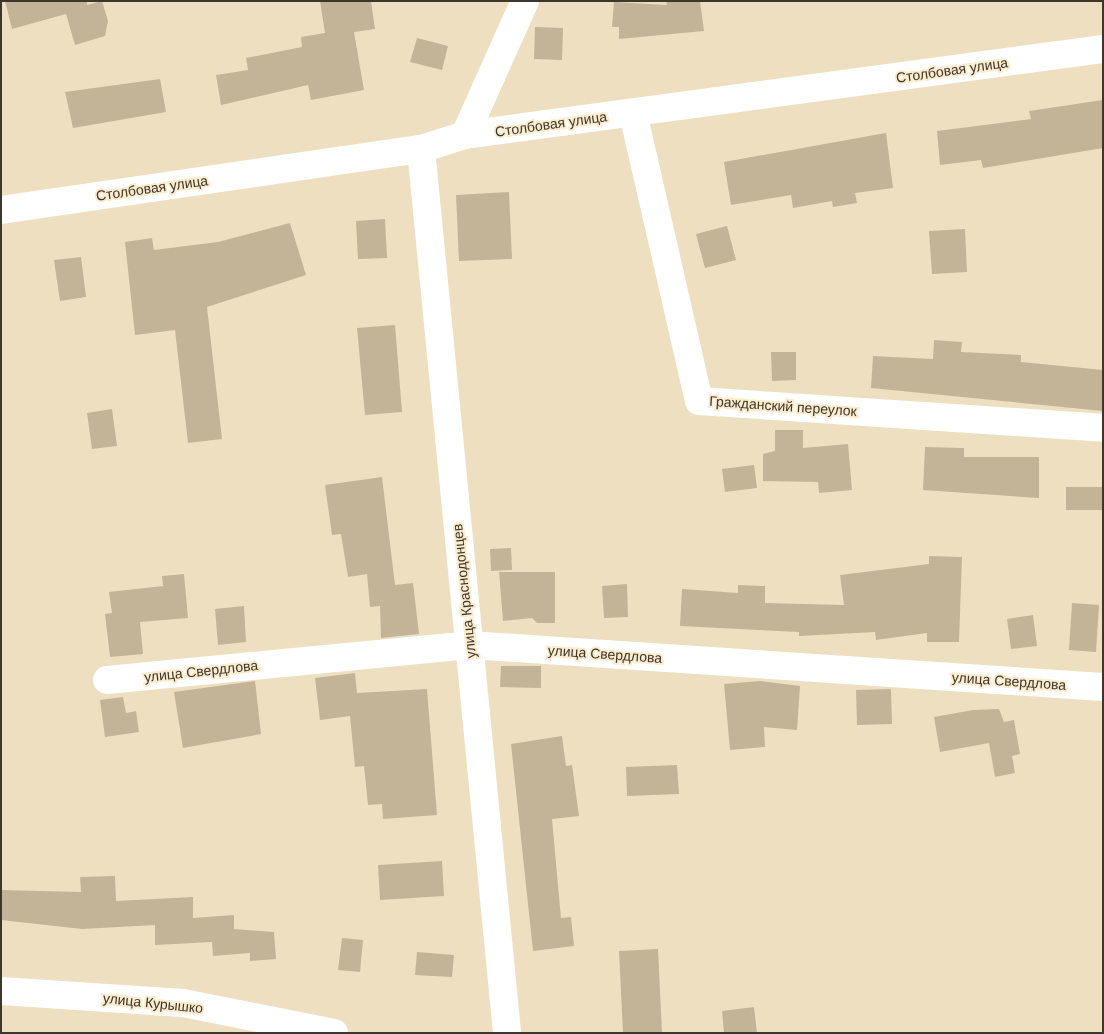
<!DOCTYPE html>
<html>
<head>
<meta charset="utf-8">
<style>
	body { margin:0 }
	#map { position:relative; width:1104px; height:1034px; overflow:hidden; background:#efdfc1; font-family:Arial,sans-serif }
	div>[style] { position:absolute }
	.building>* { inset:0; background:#c4b497 }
	.street>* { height:28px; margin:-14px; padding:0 14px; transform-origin:14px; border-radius:14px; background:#fff }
	.secondary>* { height:28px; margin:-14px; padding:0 14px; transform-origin:14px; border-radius:14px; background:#fff }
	span { translate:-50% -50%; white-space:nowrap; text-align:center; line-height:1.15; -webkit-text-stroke:4px #fcecce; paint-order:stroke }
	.street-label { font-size:14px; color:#3d362b }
	.frame { position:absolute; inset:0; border:2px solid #3d362b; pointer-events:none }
</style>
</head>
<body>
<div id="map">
	<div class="building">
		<div style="clip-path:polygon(5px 1px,87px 1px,87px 5px,102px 1px,108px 21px,105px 36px,75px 45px,66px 14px,12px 29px)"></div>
		<div style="clip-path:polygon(320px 1px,371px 1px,375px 29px,354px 32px,364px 90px,311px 100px,308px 85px,221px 105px,216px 75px,248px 70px,246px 58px,302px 47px,301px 37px,325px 33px)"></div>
		<div style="clip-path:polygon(666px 1px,700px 1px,704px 31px,619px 39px,619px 27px,612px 27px,614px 2px,667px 5px)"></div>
		<div style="clip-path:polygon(535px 27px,563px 28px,562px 60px,534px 59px)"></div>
		<div style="clip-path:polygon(417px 38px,448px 46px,442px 70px,410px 62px)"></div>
		<div style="clip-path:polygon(160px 79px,166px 112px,73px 128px,65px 92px)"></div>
		<div style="clip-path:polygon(1103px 100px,1103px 148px,983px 168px,981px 160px,940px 165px,937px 131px,1031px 119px,1029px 111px)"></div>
		<div style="clip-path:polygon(886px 133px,893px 188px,855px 193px,857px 203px,833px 207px,832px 201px,793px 208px,791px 195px,731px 205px,724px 162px)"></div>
		<div style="clip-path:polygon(509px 192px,512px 259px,459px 261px,456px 195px)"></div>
		<div style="clip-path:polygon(385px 219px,387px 258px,358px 259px,356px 221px)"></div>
		<div style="clip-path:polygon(290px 223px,306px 275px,207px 307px,222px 439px,188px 443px,175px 330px,135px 335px,125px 242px,152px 238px,154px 250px,218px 242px)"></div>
		<div style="clip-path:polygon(727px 226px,736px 260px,705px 268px,696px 234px)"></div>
		<div style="clip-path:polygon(965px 229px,967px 272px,932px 274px,929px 231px)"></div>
		<div style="clip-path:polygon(81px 257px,86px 297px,60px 301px,54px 260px)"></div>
		<div style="clip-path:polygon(395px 325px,402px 412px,365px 415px,357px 328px)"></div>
		<div style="clip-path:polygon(934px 340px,962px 342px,961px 352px,1021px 355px,1021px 362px,1103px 370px,1103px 411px,871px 388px,873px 356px,933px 359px)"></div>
		<div style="clip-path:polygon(771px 352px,796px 352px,796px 380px,772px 381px)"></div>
		<div style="clip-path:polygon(112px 409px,117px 446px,92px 449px,87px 413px)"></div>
		<div style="clip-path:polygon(775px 430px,803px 430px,803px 448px,848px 444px,852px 490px,819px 493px,818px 482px,763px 481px,763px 454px,775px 451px)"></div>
		<div style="clip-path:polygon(925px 447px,964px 448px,964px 457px,1039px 457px,1039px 498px,923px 490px)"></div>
		<div style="clip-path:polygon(754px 465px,757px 488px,725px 492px,722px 469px)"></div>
		<div style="clip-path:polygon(382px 477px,395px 585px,413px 583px,419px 634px,381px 638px,380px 606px,370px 607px,367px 574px,348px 577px,341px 534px,332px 535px,325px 485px)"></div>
		<div style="clip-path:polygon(1066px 487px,1103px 487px,1103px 510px,1066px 510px)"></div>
		<div style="clip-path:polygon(511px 548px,512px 570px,491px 571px,490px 549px)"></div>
		<div style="clip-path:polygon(929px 556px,962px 557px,959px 642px,927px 642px,927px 633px,876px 640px,875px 632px,799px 636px,799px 632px,680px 626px,682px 589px,738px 593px,738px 585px,765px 586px,765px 603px,844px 605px,840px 575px,929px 564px)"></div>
		<div style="clip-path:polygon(499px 572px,555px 572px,555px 623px,537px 623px,532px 618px,503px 621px)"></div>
		<div style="clip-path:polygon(184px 574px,188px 618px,140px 622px,143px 654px,110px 657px,105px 614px,112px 613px,109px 592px,163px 586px,162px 576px)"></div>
		<div style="clip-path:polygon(627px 584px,628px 617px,604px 618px,602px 586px)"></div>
		<div style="clip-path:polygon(1072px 603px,1099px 605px,1096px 652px,1069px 650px)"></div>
		<div style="clip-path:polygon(244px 606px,246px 642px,218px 645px,215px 609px)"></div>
		<div style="clip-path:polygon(1033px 615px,1037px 646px,1011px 649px,1007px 619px)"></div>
		<div style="clip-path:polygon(501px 666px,541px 666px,541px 688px,500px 687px)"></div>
		<div style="clip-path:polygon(355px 673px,357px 693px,427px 689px,437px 815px,383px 819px,382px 804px,368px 805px,364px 766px,355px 767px,350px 716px,320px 720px,315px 678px)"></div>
		<div style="clip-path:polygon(255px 681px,261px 734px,183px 748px,174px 692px)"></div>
		<div style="clip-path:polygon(760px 681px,800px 686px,797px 730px,764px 727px,765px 747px,730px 750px,724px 684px)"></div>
		<div style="clip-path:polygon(891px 689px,892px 724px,857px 725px,856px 690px)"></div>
		<div style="clip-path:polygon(123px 697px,126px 713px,136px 711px,139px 732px,105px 737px,100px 700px)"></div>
		<div style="clip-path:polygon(973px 710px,999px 709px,1004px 722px,1014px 720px,1020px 754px,1012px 756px,1015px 773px,995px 777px,989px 743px,940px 752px,934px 717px)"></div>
		<div style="clip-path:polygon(562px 736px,566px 766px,572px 765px,579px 816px,552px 819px,561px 918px,571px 917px,574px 946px,533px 951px,511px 744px)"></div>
		<div style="clip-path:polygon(677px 765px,679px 794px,627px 796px,626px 767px)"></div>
		<div style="clip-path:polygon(442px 861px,444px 896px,380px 900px,378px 865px)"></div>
		<div style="clip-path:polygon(115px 876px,116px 901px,193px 897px,193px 918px,234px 915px,234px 929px,274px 932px,276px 959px,250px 961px,250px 953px,213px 956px,212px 942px,155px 945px,155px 925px,82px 929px,1px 920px,1px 890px,81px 892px,80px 877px)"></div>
		<div style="clip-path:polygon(342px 938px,363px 940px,360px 972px,338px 970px)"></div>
		<div style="clip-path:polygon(658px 949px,662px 1033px,623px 1033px,619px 951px)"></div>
		<div style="clip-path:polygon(417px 952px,454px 955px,452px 977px,415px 975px)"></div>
		<div style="clip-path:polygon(754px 1007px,757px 1033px,724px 1033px,722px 1011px)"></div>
	</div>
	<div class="street">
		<div style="left:633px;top:113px;width:295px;rotate:77.1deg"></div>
		<div style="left:699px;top:401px;width:405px;rotate:3.8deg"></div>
		<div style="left:465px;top:135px;width:147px;rotate:-65.9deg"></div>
		<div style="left:421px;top:149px;width:888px;rotate:84.44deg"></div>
		<div style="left:107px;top:680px;width:364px;rotate:-5.5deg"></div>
		<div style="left:469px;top:645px;width:635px;rotate:3.79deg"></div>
		<div style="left:1px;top:991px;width:182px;rotate:3.8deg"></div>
		<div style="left:183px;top:1003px;width:154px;rotate:11.2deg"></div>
	</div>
	<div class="secondary">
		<div style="left:1px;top:210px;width:424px;rotate:-8.3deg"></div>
		<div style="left:421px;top:149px;width:46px;rotate:-17.7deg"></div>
		<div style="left:465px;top:135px;width:644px;rotate:-7.68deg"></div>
	</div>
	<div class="street-label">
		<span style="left:952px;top:70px;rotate:-8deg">Столбовая улица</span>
		<span style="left:551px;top:124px;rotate:-8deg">Столбовая улица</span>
		<span style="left:152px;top:188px;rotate:-8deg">Столбовая улица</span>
		<span style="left:783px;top:406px;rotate:4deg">Гражданский переулок</span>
		<span style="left:464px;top:591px;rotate:-96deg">улица Краснодонцев</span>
		<span style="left:605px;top:654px;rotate:4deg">улица Свердлова</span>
		<span style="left:201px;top:671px;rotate:-6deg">улица Свердлова</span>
		<span style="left:1009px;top:681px;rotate:4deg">улица Свердлова</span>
		<span style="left:153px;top:1003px;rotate:6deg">улица Курышко</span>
	</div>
	<div class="frame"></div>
</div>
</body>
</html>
